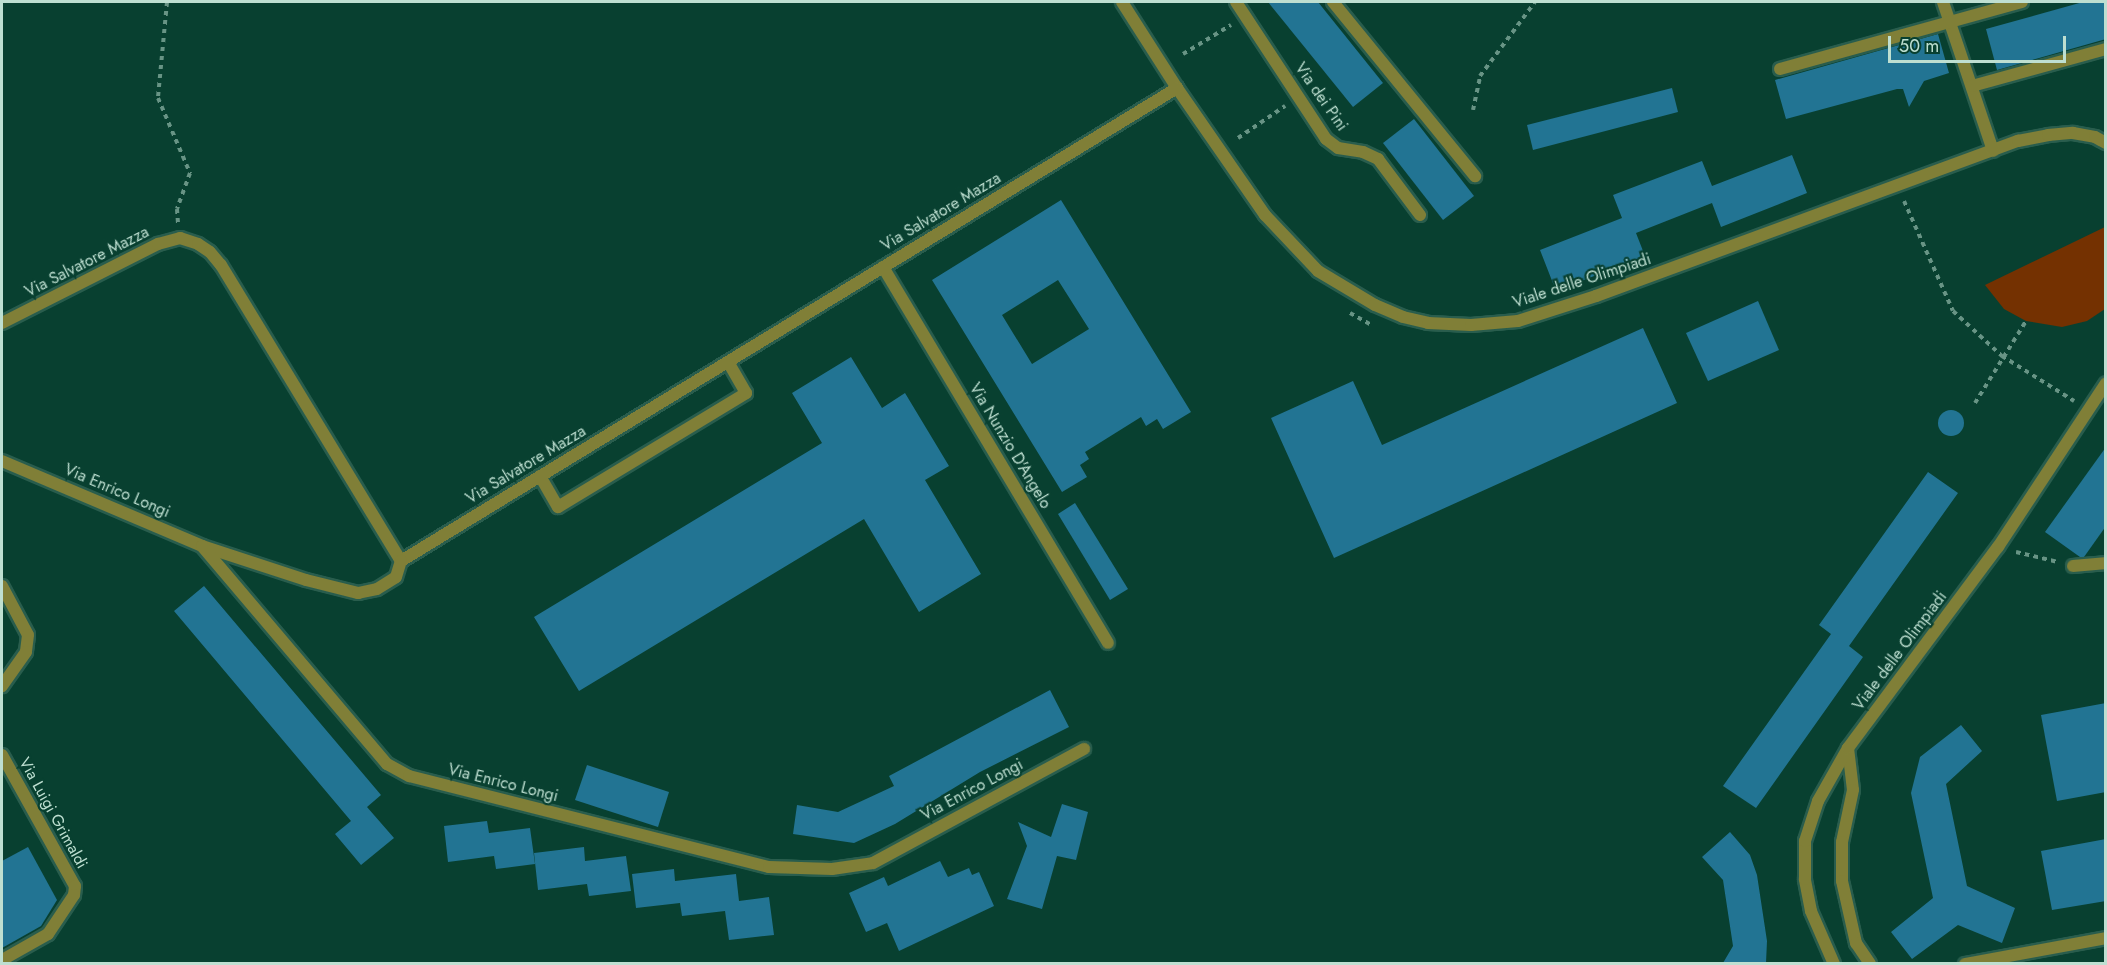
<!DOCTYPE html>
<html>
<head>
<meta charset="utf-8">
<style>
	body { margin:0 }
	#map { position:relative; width:2107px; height:965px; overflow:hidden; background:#084030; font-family:Jost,sans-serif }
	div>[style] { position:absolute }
	.green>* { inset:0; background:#743101 }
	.building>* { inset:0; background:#227493 }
	.round { border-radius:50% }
	.path>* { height:4px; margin-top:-2px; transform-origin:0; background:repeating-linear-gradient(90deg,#689485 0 4.5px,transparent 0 9px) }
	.roads { filter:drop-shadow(2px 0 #295d4d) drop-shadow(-2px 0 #295d4d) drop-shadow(0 2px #295d4d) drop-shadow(0 -2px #295d4d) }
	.service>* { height:12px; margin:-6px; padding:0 6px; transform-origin:6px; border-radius:6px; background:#807f37 }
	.minor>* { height:12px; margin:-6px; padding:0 6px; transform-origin:6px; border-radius:6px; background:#807f37 }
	span { translate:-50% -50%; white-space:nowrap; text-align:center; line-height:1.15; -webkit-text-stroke:4.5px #084030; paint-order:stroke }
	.street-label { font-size:16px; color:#bedfd1 }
	.frame { position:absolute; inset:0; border:3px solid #bedfd1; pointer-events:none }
	.scale { position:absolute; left:1888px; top:36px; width:178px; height:27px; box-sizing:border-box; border:3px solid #bedfd1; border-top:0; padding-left:8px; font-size:18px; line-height:21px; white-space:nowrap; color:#bedfd1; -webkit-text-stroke:4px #084030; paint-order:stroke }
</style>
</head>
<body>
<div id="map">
	<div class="green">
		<div style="clip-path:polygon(2105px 227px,2105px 309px,2087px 321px,2062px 327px,2026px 321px,2004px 309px,1985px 285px)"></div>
	</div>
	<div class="building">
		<div style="clip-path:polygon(1268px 2px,1318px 2px,1383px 83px,1353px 107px)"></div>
		<div style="clip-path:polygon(2083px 2px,2106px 2px,2106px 39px,1997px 70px,1986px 29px)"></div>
		<div style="clip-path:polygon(1938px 34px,1949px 73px,1924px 81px,1909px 107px,1903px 89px,1897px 89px,1786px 119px,1775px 80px)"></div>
		<div style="clip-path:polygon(1672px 88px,1678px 112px,1533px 150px,1527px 125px)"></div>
		<div style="clip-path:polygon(1414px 119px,1474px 196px,1443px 220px,1383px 143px)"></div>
		<div style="clip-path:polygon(1792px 155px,1807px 193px,1721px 227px,1712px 203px,1636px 233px,1645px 256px,1556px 291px,1540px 250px,1622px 218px,1613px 195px,1702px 161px,1712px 186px)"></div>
		<div style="clip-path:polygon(evenodd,1061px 200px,1191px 412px,1163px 429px,1157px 419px,1146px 426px,1141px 417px,1085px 452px,1089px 459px,1080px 465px,1087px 477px,1062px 492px,932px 280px,1061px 200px,1058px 280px,1089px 329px,1032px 364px,1002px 315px,1058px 280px)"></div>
		<div style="clip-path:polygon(1758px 301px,1779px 350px,1708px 381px,1686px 333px)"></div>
		<div style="clip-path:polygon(1643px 328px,1677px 403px,1334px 558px,1271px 418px,1353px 381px,1382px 445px)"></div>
		<div style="clip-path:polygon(851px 357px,882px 408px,905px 393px,949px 466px,925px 480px,981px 574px,919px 612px,864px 519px,579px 691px,534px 617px,822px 443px,792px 393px)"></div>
		<div class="round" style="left:1938px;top:410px;width:26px;height:26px"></div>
		<div style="clip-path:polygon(2106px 447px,2106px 526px,2084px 557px,2080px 557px,2045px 532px)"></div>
		<div style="clip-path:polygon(1928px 472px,1958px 493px,1849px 646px,1863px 657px,1756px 808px,1723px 786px,1831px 634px,1819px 625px)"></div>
		<div style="clip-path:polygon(1075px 503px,1128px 589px,1110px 600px,1058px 514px)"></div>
		<div style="clip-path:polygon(204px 586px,381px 795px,367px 807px,394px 838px,361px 865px,335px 834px,351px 821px,174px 611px)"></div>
		<div style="clip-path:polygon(1050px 690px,1069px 727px,980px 772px,895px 824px,854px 843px,793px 834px,797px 805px,838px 812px,894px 786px,889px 776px)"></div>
		<div style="clip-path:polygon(2106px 703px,2106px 792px,2057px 801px,2041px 715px)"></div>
		<div style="clip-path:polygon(1961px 725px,1982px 751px,1946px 784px,1967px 886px,2015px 908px,2002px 943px,1958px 925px,1912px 959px,1891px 932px,1933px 898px,1911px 793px,1920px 757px)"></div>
		<div style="clip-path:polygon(587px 765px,669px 792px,658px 827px,575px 800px)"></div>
		<div style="clip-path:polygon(1062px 804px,1088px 812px,1076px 860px,1057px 856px,1042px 909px,1007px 899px,1027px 846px,1018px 822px,1051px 837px)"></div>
		<div style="clip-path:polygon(487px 821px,489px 833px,530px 828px,535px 864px,496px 869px,494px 856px,448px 862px,444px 826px)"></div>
		<div style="clip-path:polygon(1730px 832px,1750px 855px,1757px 875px,1767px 941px,1766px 963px,1723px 963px,1733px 946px,1723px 880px,1702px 857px)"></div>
		<div style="clip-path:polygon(2106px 839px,2106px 901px,2052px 910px,2041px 851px)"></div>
		<div style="clip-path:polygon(28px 847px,57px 900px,41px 926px,2px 948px,2px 861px)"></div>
		<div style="clip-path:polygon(584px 847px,585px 861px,626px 856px,631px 891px,589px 896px,587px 884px,538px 890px,534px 853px)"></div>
		<div style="clip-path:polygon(940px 861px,948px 877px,969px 868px,972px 875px,979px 872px,994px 906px,899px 951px,887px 923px,866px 932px,849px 893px,884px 877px,888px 886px)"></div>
		<div style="clip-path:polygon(674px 869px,675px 881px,736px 874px,739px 901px,769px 897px,774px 935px,729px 940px,725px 911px,682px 916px,680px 903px,636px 908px,632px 874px)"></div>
	</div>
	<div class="path">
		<div style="left:167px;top:2px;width:96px;rotate:95.4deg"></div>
		<div style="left:158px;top:98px;width:82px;rotate:66.9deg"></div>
		<div style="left:190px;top:173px;width:38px;rotate:110deg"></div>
		<div style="left:177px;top:209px;width:14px;rotate:86deg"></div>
		<div style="left:1183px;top:54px;width:56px;rotate:-31.1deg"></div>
		<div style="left:1473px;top:110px;width:35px;rotate:-78deg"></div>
		<div style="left:1480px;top:76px;width:92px;rotate:-53.4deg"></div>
		<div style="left:1238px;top:138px;width:57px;rotate:-34.2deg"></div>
		<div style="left:1904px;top:201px;width:120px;rotate:66deg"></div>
		<div style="left:1953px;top:311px;width:67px;rotate:42.6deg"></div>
		<div style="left:2002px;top:356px;width:85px;rotate:32deg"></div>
		<div style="left:1350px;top:313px;width:23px;rotate:29deg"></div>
		<div style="left:1975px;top:403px;width:97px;rotate:-58.1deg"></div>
		<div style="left:2016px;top:552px;width:43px;rotate:13.4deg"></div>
	</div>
	<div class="roads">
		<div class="service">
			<div style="left:540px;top:476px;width:36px;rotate:60deg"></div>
			<div style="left:558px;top:507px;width:220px;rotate:-31.2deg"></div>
			<div style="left:746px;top:393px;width:36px;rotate:-120deg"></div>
			<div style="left:2073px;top:566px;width:33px;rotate:-5deg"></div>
		</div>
		<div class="minor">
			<div style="left:1122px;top:2px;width:102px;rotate:57.4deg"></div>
			<div style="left:1177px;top:88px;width:155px;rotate:55.3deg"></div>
			<div style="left:1265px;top:215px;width:77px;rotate:46.6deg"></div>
			<div style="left:1318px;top:271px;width:66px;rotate:30.8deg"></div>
			<div style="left:1375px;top:305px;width:30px;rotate:23deg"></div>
			<div style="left:1403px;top:317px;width:26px;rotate:13deg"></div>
			<div style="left:1428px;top:323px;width:43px;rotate:2.7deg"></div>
			<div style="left:1471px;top:325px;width:47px;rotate:-4.9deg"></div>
			<div style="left:1518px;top:321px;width:82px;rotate:-17.8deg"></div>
			<div style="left:1596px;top:296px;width:450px;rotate:-20.2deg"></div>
			<div style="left:2018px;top:141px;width:31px;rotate:-11deg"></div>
			<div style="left:2048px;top:135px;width:25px;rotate:-5deg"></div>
			<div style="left:2073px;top:133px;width:22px;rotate:10deg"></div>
			<div style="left:2095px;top:137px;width:13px;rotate:29deg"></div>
			<div style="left:1236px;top:2px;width:164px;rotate:56.7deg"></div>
			<div style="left:1326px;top:139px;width:15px;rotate:37deg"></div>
			<div style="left:1338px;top:148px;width:25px;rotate:9deg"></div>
			<div style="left:1363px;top:152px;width:17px;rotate:25deg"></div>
			<div style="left:1378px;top:159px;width:70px;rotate:53.1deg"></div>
			<div style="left:1333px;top:2px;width:225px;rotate:50.8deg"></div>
			<div style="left:1943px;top:2px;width:157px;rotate:71.4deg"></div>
			<div style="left:1780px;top:69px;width:251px;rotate:-15.5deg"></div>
			<div style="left:1972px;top:86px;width:139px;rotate:-15.4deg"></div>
			<div style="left:883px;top:267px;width:438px;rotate:59.1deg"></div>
			<div style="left:2px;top:323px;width:175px;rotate:-26.9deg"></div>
			<div style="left:158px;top:244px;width:23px;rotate:-15deg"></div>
			<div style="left:180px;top:238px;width:19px;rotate:18deg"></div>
			<div style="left:198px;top:244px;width:14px;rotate:34deg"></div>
			<div style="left:210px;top:252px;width:17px;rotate:50deg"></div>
			<div style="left:221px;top:265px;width:346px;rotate:58.7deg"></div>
			<div style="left:401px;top:561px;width:909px;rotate:-31.36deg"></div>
			<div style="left:2px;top:461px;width:217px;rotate:23deg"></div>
			<div style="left:202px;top:546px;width:109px;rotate:18.1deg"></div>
			<div style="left:306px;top:580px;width:54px;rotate:14deg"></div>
			<div style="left:358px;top:593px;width:19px;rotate:-12deg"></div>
			<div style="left:377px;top:589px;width:22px;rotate:-32deg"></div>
			<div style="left:396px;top:577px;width:17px;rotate:-73deg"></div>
			<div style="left:202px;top:546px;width:286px;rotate:49.7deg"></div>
			<div style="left:387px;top:764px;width:25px;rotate:29deg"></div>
			<div style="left:409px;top:776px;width:371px;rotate:14.2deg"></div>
			<div style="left:769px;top:867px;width:63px;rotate:1.8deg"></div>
			<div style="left:832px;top:869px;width:41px;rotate:-8.3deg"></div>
			<div style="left:873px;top:863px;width:240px;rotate:-28.4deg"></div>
			<div style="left:2px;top:586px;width:55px;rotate:62deg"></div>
			<div style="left:28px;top:635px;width:17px;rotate:97deg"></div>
			<div style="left:26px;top:652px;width:42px;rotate:125.2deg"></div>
			<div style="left:1848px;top:748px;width:42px;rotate:83.2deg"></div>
			<div style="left:1853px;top:790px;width:53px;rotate:101.9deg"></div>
			<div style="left:1842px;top:842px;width:39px;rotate:90deg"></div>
			<div style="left:1842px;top:881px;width:64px;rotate:77.3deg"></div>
			<div style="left:1856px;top:943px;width:25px;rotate:56deg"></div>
			<div style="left:2px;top:755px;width:150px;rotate:60.9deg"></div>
			<div style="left:75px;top:886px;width:9px;rotate:96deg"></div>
			<div style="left:74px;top:895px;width:47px;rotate:123.7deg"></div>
			<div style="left:48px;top:934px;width:53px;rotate:150.5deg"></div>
			<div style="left:1834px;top:964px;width:58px;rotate:-113.5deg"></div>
			<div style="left:1811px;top:911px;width:33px;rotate:-101deg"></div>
			<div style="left:1805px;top:879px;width:38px;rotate:-90deg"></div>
			<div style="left:1805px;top:841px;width:42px;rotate:-72deg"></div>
			<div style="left:1818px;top:801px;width:61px;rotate:-60.5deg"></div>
			<div style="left:1848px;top:748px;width:251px;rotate:-53.3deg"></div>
			<div style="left:1998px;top:547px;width:196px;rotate:-56.6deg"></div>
			<div style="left:1965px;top:964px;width:143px;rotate:-10.4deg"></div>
		</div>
	</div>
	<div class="street-label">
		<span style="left:1321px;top:97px;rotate:55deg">Via dei Pini</span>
		<span style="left:941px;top:212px;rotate:-31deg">Via Salvatore Mazza</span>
		<span style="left:87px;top:262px;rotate:-27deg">Via Salvatore Mazza</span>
		<span style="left:1582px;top:281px;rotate:-18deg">Viale delle Olimpiadi</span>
		<span style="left:1010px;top:446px;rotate:59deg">Via Nunzio D'Angelo</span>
		<span style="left:526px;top:465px;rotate:-31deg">Via Salvatore Mazza</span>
		<span style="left:117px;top:491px;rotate:23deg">Via Enrico Longi</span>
		<span style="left:1900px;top:651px;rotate:-53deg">Viale delle Olimpiadi</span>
		<span style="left:503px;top:783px;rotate:14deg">Via Enrico Longi</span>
		<span style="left:972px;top:790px;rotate:-28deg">Via Enrico Longi</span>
		<span style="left:53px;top:813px;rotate:61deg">Via Luigi Grimaldi</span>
	</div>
	<div class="frame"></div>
	<div class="scale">50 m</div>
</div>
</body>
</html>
